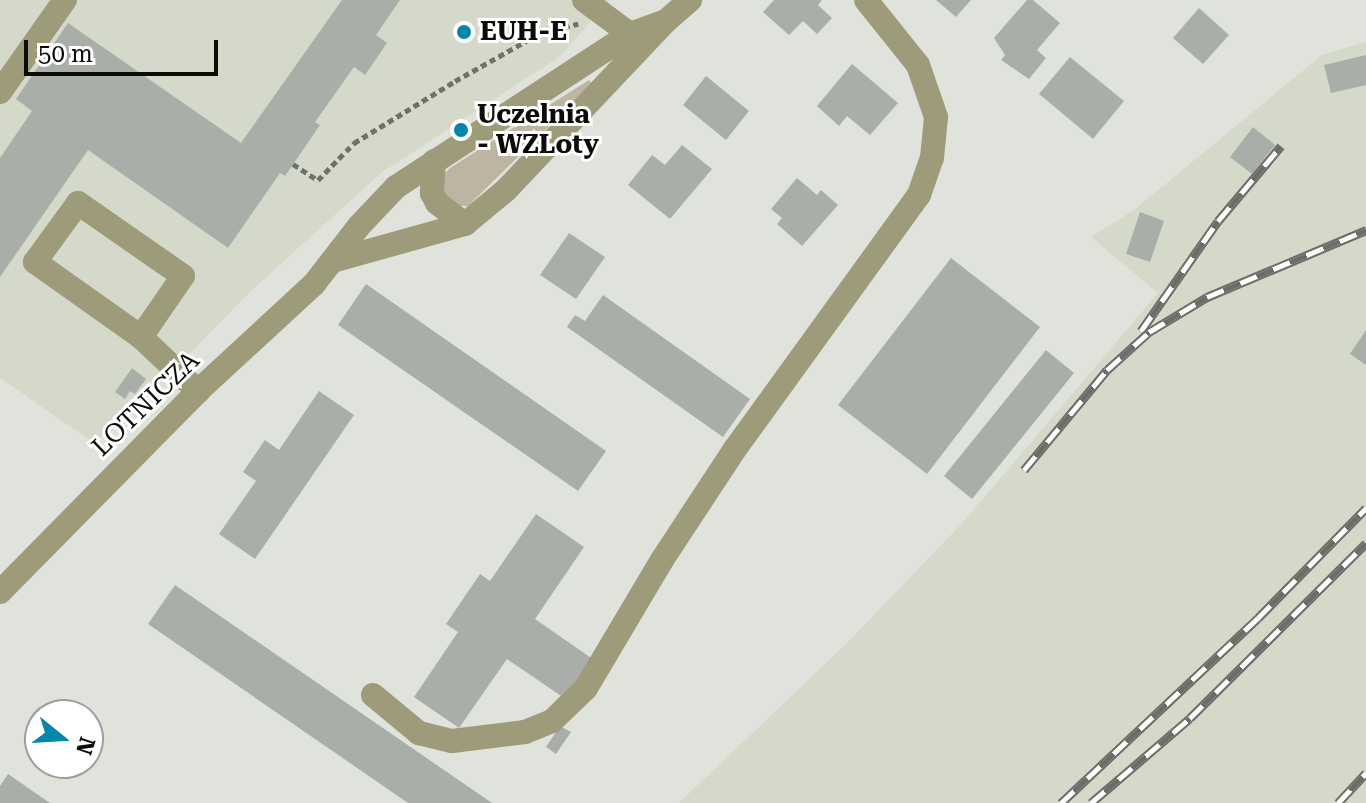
<!DOCTYPE html>
<html>
<head>
<meta charset="utf-8">
<style>
	body { margin:0 }
	#map { position:relative; width:1366px; height:803px; overflow:hidden; background:#e0e3db; font-family:"Roboto Serif",serif }
	div>[style] { position:absolute }
	.built>* { inset:0; background:#d4d9ca }
	.green>* { inset:0; background:#beb4a2 }
	.building>* { inset:0; background:#a9afa8 }
	.path>* { height:5px; margin-top:-2.5px; transform-origin:0; background:repeating-linear-gradient(90deg,#6f716c 0 6px,transparent 0 10px) }
	.minor>* { height:24px; margin:-12px; padding:0 12px; transform-origin:12px; border-radius:12px; background:#9e9b7a }
	.rail>* { height:9px; margin-top:-4.5px; transform-origin:0; background:repeating-linear-gradient(90deg,#fff 0 18px,#6b6d68 0 36px); box-sizing:border-box; border-block:2px solid #6b6d68 }
	.dots>* { width:22px; height:22px; translate:-50% -50%; box-sizing:border-box; border:4px solid #fff; border-radius:50% }
	span { translate:-50% -50%; white-space:nowrap; text-align:center; line-height:1.15; -webkit-text-stroke:6px #fff; paint-order:stroke }
	.poi-label { font-size:26px; color:#0b0c09; font-weight:700 }
	.left { translate:0 -50%; text-align:left }
	.street-label { font-size:26px; color:#0b0c09 }
	.north { position:absolute; left:24px; top:699px; width:80px; height:80px; box-sizing:border-box; background:#fff; border:2px solid #9d9e9d; border-radius:50%; rotate:108deg; font-size:22px; font-weight:700; line-height:32px; text-align:center; color:#0b0c09 }
	.north::after { content:''; display:block; margin:auto; width:28px; height:36px; background:#0386a9; clip-path:polygon(50% 0,100% 100%,50% 72%,0 100%) }
	.scale { position:absolute; left:24px; top:40px; width:194px; height:36px; box-sizing:border-box; border:4px solid #0b0c09; border-top:0; padding-left:10px; font-size:24px; line-height:28px; white-space:nowrap; color:#0b0c09; -webkit-text-stroke:6px #fff; paint-order:stroke }
</style>
</head>
<body>
<div id="map">
	<div class="built">
		<div style="clip-path:polygon(0 0,610px 0,559px 57px,381px 173px,252px 290px,148px 396px,94px 443px,0 378px)"></div>
		<div style="clip-path:polygon(1366px 42px,1366px 803px,679px 803px,850px 640px,964px 521px,1158px 293px,1091px 237px,1134px 210px,1322px 55px)"></div>
	</div>
	<div class="green">
		<div style="clip-path:polygon(589px 80px,592px 84px,468px 206px,459px 206px,443px 197px,443px 175px,450px 168px)"></div>
	</div>
	<div class="building">
		<div style="clip-path:polygon(342px 0,400px 0,376px 35px,387px 43px,365px 75px,354px 67px,315px 122px,320px 125px,285px 176px,280px 173px,228px 248px,88px 150px,0 277px,0 158px,32px 111px,16px 99px,68px 23px,241px 143px)"></div>
		<div style="clip-path:polygon(774px 0,822px 0,818px 5px,832px 18px,817px 34px,803px 21px,789px 35px,763px 12px)"></div>
		<div style="clip-path:polygon(936px 0,971px 0,956px 17px)"></div>
		<div style="clip-path:polygon(1027px 0,1033px 0,1060px 23px,1037px 50px,1046px 58px,1029px 79px,1001px 60px,1005px 55px,994px 38px)"></div>
		<div style="clip-path:polygon(1199px 8px,1229px 35px,1203px 64px,1173px 38px)"></div>
		<div style="clip-path:polygon(1366px 55px,1366px 85px,1331px 93px,1324px 65px)"></div>
		<div style="clip-path:polygon(1070px 57px,1124px 101px,1093px 139px,1039px 94px)"></div>
		<div style="clip-path:polygon(852px 64px,898px 103px,870px 135px,847px 116px,839px 126px,817px 106px)"></div>
		<div style="clip-path:polygon(706px 76px,749px 111px,726px 140px,683px 105px)"></div>
		<div style="clip-path:polygon(1253px 127px,1275px 145px,1252px 174px,1230px 157px)"></div>
		<div style="clip-path:polygon(682px 145px,712px 169px,670px 219px,628px 185px,652px 155px,665px 165px)"></div>
		<div style="clip-path:polygon(797px 178px,817px 195px,821px 190px,838px 205px,802px 246px,777px 224px,782px 218px,771px 209px)"></div>
		<div style="clip-path:polygon(1140px 212px,1164px 221px,1150px 262px,1126px 254px)"></div>
		<div style="clip-path:polygon(569px 233px,605px 257px,576px 299px,540px 275px)"></div>
		<div style="clip-path:polygon(951px 258px,1040px 327px,927px 474px,838px 405px)"></div>
		<div style="clip-path:polygon(366px 284px,606px 451px,578px 491px,338px 325px)"></div>
		<div style="clip-path:polygon(603px 295px,750px 399px,723px 437px,567px 327px,575px 315px,585px 321px)"></div>
		<div style="clip-path:polygon(1366px 330px,1366px 365px,1350px 354px)"></div>
		<div style="clip-path:polygon(1046px 350px,1074px 373px,972px 499px,944px 476px)"></div>
		<div style="clip-path:polygon(132px 368px,146px 379px,135px 394px,130px 391px,125px 399px,115px 392px)"></div>
		<div style="clip-path:polygon(319px 391px,354px 415px,255px 559px,219px 534px,256px 481px,243px 472px,265px 440px,279px 450px)"></div>
		<div style="clip-path:polygon(536px 514px,584px 547px,535px 619px,597px 662px,570px 702px,507px 659px,459px 728px,414px 697px,458px 632px,446px 624px,480px 574px,490px 581px)"></div>
		<div style="clip-path:polygon(175px 585px,492px 803px,408px 803px,148px 624px)"></div>
		<div style="clip-path:polygon(560px 726px,571px 732px,556px 754px,546px 747px)"></div>
		<div style="clip-path:polygon(8px 774px,50px 803px,0 803px,0 786px)"></div>
	</div>
	<div class="path">
		<div style="left:293px;top:164px;width:30px;rotate:33deg"></div>
		<div style="left:318px;top:180px;width:52px;rotate:-45.8deg"></div>
		<div style="left:354px;top:143px;width:119px;rotate:-31.5deg"></div>
		<div style="left:455px;top:81px;width:102px;rotate:-29.3deg"></div>
		<div style="left:544px;top:31px;width:35px;rotate:-12deg"></div>
	</div>
	<div class="minor">
		<div style="left:584px;top:0;width:57px;rotate:36.5deg"></div>
		<div style="left:0;top:92px;width:113px;rotate:-54.8deg"></div>
		<div style="left:434px;top:161px;width:32px;rotate:94deg"></div>
		<div style="left:432px;top:193px;width:11px;rotate:63deg"></div>
		<div style="left:437px;top:203px;width:35px;rotate:37deg"></div>
		<div style="left:336px;top:260px;width:134px;rotate:-15.6deg"></div>
		<div style="left:465px;top:224px;width:53px;rotate:-39.7deg"></div>
		<div style="left:506px;top:190px;width:233px;rotate:-46.6deg"></div>
		<div style="left:666px;top:21px;width:32px;rotate:-41deg"></div>
		<div style="left:141px;top:337px;width:74px;rotate:-55.5deg"></div>
		<div style="left:183px;top:276px;width:128px;rotate:-145.2deg"></div>
		<div style="left:78px;top:203px;width:73px;rotate:126.1deg"></div>
		<div style="left:35px;top:262px;width:130px;rotate:35.3deg"></div>
		<div style="left:141px;top:337px;width:79px;rotate:43.5deg"></div>
		<div style="left:0;top:592px;width:282px;rotate:-45.4deg"></div>
		<div style="left:198px;top:391px;width:158px;rotate:-42.7deg"></div>
		<div style="left:314px;top:284px;width:73px;rotate:-52.2deg"></div>
		<div style="left:359px;top:226px;width:54px;rotate:-46.5deg"></div>
		<div style="left:396px;top:187px;width:280px;rotate:-33.2deg"></div>
		<div style="left:630px;top:34px;width:38px;rotate:-20deg"></div>
		<div style="left:373px;top:695px;width:60px;rotate:39.6deg"></div>
		<div style="left:419px;top:733px;width:34px;rotate:14deg"></div>
		<div style="left:452px;top:741px;width:74px;rotate:-7deg"></div>
		<div style="left:525px;top:732px;width:29px;rotate:-22deg"></div>
		<div style="left:552px;top:721px;width:47px;rotate:-44.1deg"></div>
		<div style="left:586px;top:688px;width:149px;rotate:-59.3deg"></div>
		<div style="left:662px;top:560px;width:133px;rotate:-56.7deg"></div>
		<div style="left:735px;top:449px;width:314px;rotate:-54.1deg"></div>
		<div style="left:919px;top:195px;width:39px;rotate:-71deg"></div>
		<div style="left:932px;top:158px;width:41px;rotate:-84.4deg"></div>
		<div style="left:936px;top:117px;width:55px;rotate:-109.1deg"></div>
		<div style="left:918px;top:65px;width:83px;rotate:-128.7deg"></div>
	</div>
	<div class="rail">
		<div style="left:1141px;top:331px;width:134px;rotate:-55deg"></div>
		<div style="left:1218px;top:221px;width:98px;rotate:-50deg"></div>
		<div style="left:1024px;top:470px;width:130px;rotate:-50.3deg"></div>
		<div style="left:1107px;top:370px;width:57px;rotate:-42.1deg"></div>
		<div style="left:1149px;top:332px;width:68px;rotate:-31.1deg"></div>
		<div style="left:1207px;top:297px;width:173px;rotate:-22.8deg"></div>
		<div style="left:1061px;top:803px;width:270px;rotate:-43.2deg"></div>
		<div style="left:1258px;top:618px;width:154px;rotate:-45.5deg"></div>
		<div style="left:1091px;top:803px;width:130px;rotate:-40.6deg"></div>
		<div style="left:1190px;top:718px;width:248px;rotate:-44.8deg"></div>
		<div style="left:1338px;top:803px;width:41px;rotate:-47deg"></div>
	</div>
	<div class="dots">
		<div style="left:464px;top:32px;background:#0386a9"></div>
		<div style="left:461px;top:130px;background:#0386a9"></div>
	</div>
	<div class="poi-label">
		<span class="left" style="left:480px;top:32px">EUH-E</span>
		<span class="left" style="left:477px;top:130px">Uczelnia<br>- WZLoty</span>
	</div>
	<div class="street-label">
		<span style="left:146px;top:404px;rotate:-44deg">LOTNICZA</span>
	</div>
	<div class="north">N</div>
	<div class="scale">50 m</div>
</div>
</body>
</html>
